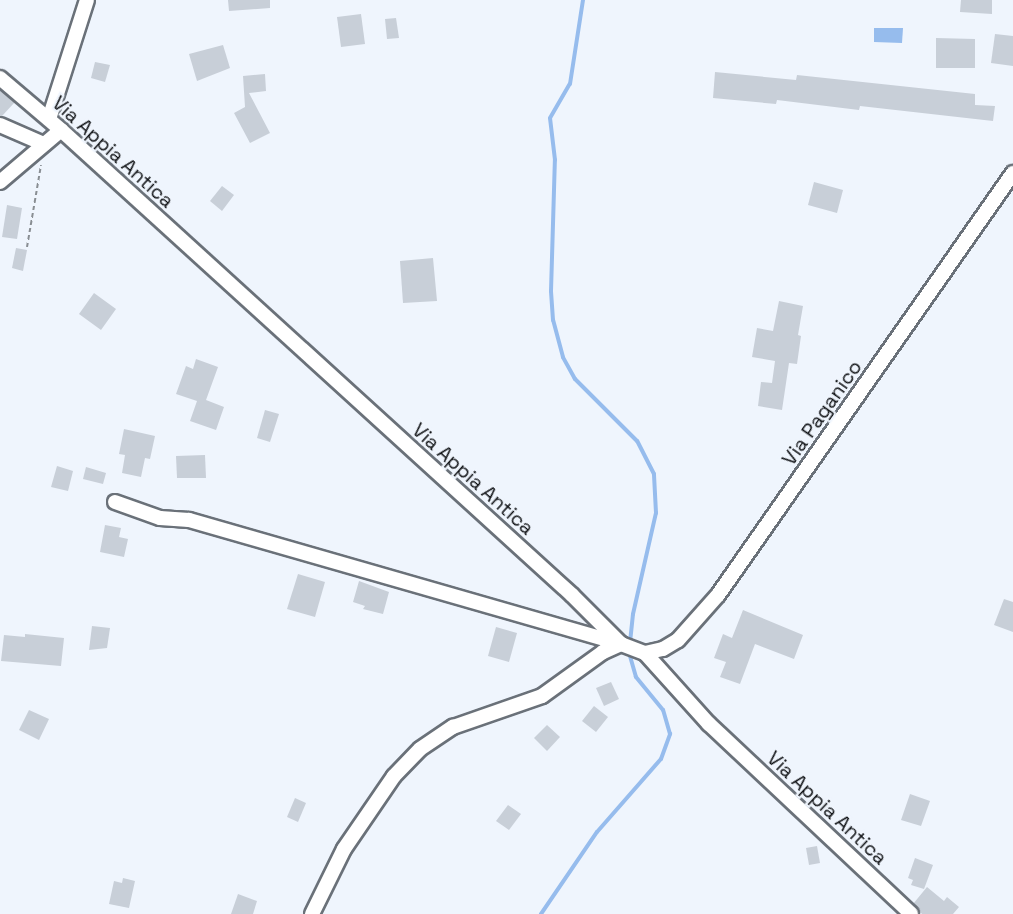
<!DOCTYPE html>
<html>
<head>
<meta charset="utf-8">
<style>
	body { margin:0 }
	#map { position:relative; width:1013px; height:914px; overflow:hidden; background:#eff5fd; font-family:"Space Grotesk",sans-serif }
	div>[style] { position:absolute }
	.water>* { inset:0; background:#96bced }
	.stream>* { height:4px; margin:-2px; padding:0 2px; transform-origin:2px; border-radius:2px; background:#96bced }
	.building>* { inset:0; background:#c8cfd8 }
	.path>* { height:2px; margin-top:-1px; transform-origin:0; background:repeating-linear-gradient(90deg,#898e93 0 4.5px,transparent 0 7.5px) }
	.roads { filter:drop-shadow(2px 0 #6a7179) drop-shadow(-2px 0 #6a7179) drop-shadow(0 2px #6a7179) drop-shadow(0 -2px #6a7179) }
	.minor>* { height:14px; margin:-7px; padding:0 7px; transform-origin:7px; border-radius:7px; background:#fff }
	span { translate:-50% -50%; white-space:nowrap; text-align:center; line-height:1.15; -webkit-text-stroke:4.5px #eff5fd; paint-order:stroke }
	.street-label { font-size:20px; color:#0e1013 }
</style>
</head>
<body>
<div id="map">
	<div class="water">
		<div style="clip-path:polygon(874px 28px,903px 28px,902px 43px,874px 42px)"></div>
	</div>
	<div class="stream">
		<div style="left:541px;top:914px;width:99px;rotate:-55.7deg"></div>
		<div style="left:597px;top:832px;width:97px;rotate:-48.8deg"></div>
		<div style="left:661px;top:759px;width:27px;rotate:-70deg"></div>
		<div style="left:670px;top:734px;width:25px;rotate:-106deg"></div>
		<div style="left:663px;top:710px;width:43px;rotate:-129.3deg"></div>
		<div style="left:636px;top:677px;width:26px;rotate:-106deg"></div>
		<div style="left:629px;top:652px;width:38px;rotate:-84deg"></div>
		<div style="left:633px;top:614px;width:104px;rotate:-77.2deg"></div>
		<div style="left:656px;top:513px;width:39px;rotate:-93deg"></div>
		<div style="left:654px;top:474px;width:37px;rotate:-117deg"></div>
		<div style="left:637px;top:441px;width:88px;rotate:-135deg"></div>
		<div style="left:575px;top:379px;width:25px;rotate:-119deg"></div>
		<div style="left:563px;top:357px;width:38px;rotate:-105deg"></div>
		<div style="left:553px;top:320px;width:29px;rotate:-94deg"></div>
		<div style="left:551px;top:291px;width:131px;rotate:-88.3deg"></div>
		<div style="left:555px;top:160px;width:42px;rotate:-96.8deg"></div>
		<div style="left:550px;top:118px;width:39px;rotate:-60deg"></div>
		<div style="left:570px;top:84px;width:85px;rotate:-81.2deg"></div>
	</div>
	<div class="building">
		<div style="clip-path:polygon(228px 0,270px 0,270px 8px,229px 11px)"></div>
		<div style="clip-path:polygon(961px 0,992px 0,992px 14px,960px 12px)"></div>
		<div style="clip-path:polygon(361px 14px,365px 44px,341px 47px,337px 17px)"></div>
		<div style="clip-path:polygon(396px 18px,399px 38px,387px 39px,385px 19px)"></div>
		<div style="clip-path:polygon(995px 34px,1013px 36px,1013px 66px,991px 63px)"></div>
		<div style="clip-path:polygon(936px 38px,975px 39px,975px 68px,936px 68px)"></div>
		<div style="clip-path:polygon(223px 45px,230px 68px,197px 81px,189px 54px)"></div>
		<div style="clip-path:polygon(95px 62px,110px 65px,105px 82px,91px 78px)"></div>
		<div style="clip-path:polygon(715px 72px,796px 80px,797px 75px,975px 94px,975px 105px,995px 106px,993px 121px,860px 106px,859px 110px,777px 100px,776px 104px,713px 98px)"></div>
		<div style="clip-path:polygon(265px 74px,266px 91px,249px 93px,270px 133px,250px 143px,234px 113px,245px 107px,243px 76px)"></div>
		<div style="clip-path:polygon(0 90px,15px 102px,2px 116px,0 116px)"></div>
		<div style="clip-path:polygon(814px 182px,843px 190px,837px 213px,808px 205px)"></div>
		<div style="clip-path:polygon(222px 186px,234px 195px,222px 211px,210px 201px)"></div>
		<div style="clip-path:polygon(7px 205px,22px 208px,17px 239px,2px 237px)"></div>
		<div style="clip-path:polygon(16px 248px,27px 250px,23px 271px,12px 268px)"></div>
		<div style="clip-path:polygon(433px 258px,437px 301px,403px 303px,400px 261px)"></div>
		<div style="clip-path:polygon(94px 293px,116px 309px,101px 330px,79px 314px)"></div>
		<div style="clip-path:polygon(779px 301px,803px 306px,798px 335px,801px 336px,797px 364px,789px 363px,782px 410px,758px 406px,761px 382px,772px 383px,775px 361px,752px 357px,757px 328px,773px 331px)"></div>
		<div style="clip-path:polygon(196px 359px,218px 367px,206px 400px,224px 407px,216px 430px,190px 421px,197px 401px,176px 394px,186px 366px,193px 369px)"></div>
		<div style="clip-path:polygon(265px 410px,279px 414px,270px 442px,257px 438px)"></div>
		<div style="clip-path:polygon(124px 429px,155px 436px,150px 459px,145px 458px,141px 477px,122px 473px,125px 455px,119px 454px)"></div>
		<div style="clip-path:polygon(205px 455px,206px 478px,177px 478px,176px 456px)"></div>
		<div style="clip-path:polygon(57px 466px,73px 471px,68px 491px,51px 487px)"></div>
		<div style="clip-path:polygon(86px 467px,106px 473px,103px 484px,83px 479px)"></div>
		<div style="clip-path:polygon(105px 525px,121px 528px,119px 537px,128px 539px,124px 557px,100px 552px)"></div>
		<div style="clip-path:polygon(298px 574px,325px 582px,315px 617px,287px 609px)"></div>
		<div style="clip-path:polygon(359px 581px,389px 592px,383px 614px,363px 609px,365px 606px,353px 602px)"></div>
		<div style="clip-path:polygon(1004px 599px,1013px 602px,1013px 632px,994px 625px)"></div>
		<div style="clip-path:polygon(743px 610px,803px 635px,794px 659px,755px 644px,740px 684px,720px 677px,726px 662px,714px 658px,723px 634px,732px 638px)"></div>
		<div style="clip-path:polygon(92px 626px,110px 628px,107px 648px,89px 650px)"></div>
		<div style="clip-path:polygon(496px 627px,517px 633px,509px 662px,488px 656px)"></div>
		<div style="clip-path:polygon(25px 634px,64px 638px,61px 666px,1px 661px,4px 635px,25px 637px)"></div>
		<div style="clip-path:polygon(611px 682px,619px 699px,604px 706px,596px 688px)"></div>
		<div style="clip-path:polygon(594px 706px,608px 717px,596px 732px,582px 721px)"></div>
		<div style="clip-path:polygon(29px 710px,49px 719px,39px 740px,19px 730px)"></div>
		<div style="clip-path:polygon(547px 725px,560px 737px,547px 751px,534px 738px)"></div>
		<div style="clip-path:polygon(910px 794px,930px 801px,921px 826px,901px 820px)"></div>
		<div style="clip-path:polygon(295px 798px,306px 803px,298px 822px,287px 817px)"></div>
		<div style="clip-path:polygon(508px 805px,521px 814px,509px 830px,496px 821px)"></div>
		<div style="clip-path:polygon(817px 846px,820px 863px,809px 865px,806px 848px)"></div>
		<div style="clip-path:polygon(915px 858px,933px 865px,924px 889px,911px 885px,913px 880px,908px 878px)"></div>
		<div style="clip-path:polygon(123px 878px,135px 881px,129px 908px,109px 904px,114px 881px,122px 883px)"></div>
		<div style="clip-path:polygon(927px 887px,944px 901px,947px 897px,959px 907px,953px 914px,922px 914px,913px 904px)"></div>
		<div style="clip-path:polygon(238px 894px,257px 901px,253px 914px,231px 914px)"></div>
	</div>
	<div class="path">
		<div style="left:27px;top:247px;width:83px;rotate:-80.3deg"></div>
	</div>
	<div class="roads">
		<div class="minor">
			<div style="left:0;top:78px;width:80px;rotate:40.4deg"></div>
			<div style="left:61px;top:130px;width:691px;rotate:42.3deg"></div>
			<div style="left:572px;top:595px;width:69px;rotate:45deg"></div>
			<div style="left:621px;top:644px;width:26px;rotate:21deg"></div>
			<div style="left:645px;top:653px;width:96px;rotate:48deg"></div>
			<div style="left:709px;top:724px;width:277px;rotate:43.2deg"></div>
			<div style="left:49px;top:119px;width:125px;rotate:-72.3deg"></div>
			<div style="left:0;top:125px;width:48px;rotate:23.4deg"></div>
			<div style="left:0;top:182px;width:80px;rotate:-40.4deg"></div>
			<div style="left:115px;top:502px;width:48px;rotate:19.6deg"></div>
			<div style="left:160px;top:518px;width:29px;rotate:4deg"></div>
			<div style="left:189px;top:520px;width:447px;rotate:16deg"></div>
			<div style="left:645px;top:653px;width:18px;rotate:-13deg"></div>
			<div style="left:663px;top:649px;width:17px;rotate:-31deg"></div>
			<div style="left:678px;top:640px;width:60px;rotate:-48.4deg"></div>
			<div style="left:718px;top:595px;width:515px;rotate:-55.04deg"></div>
			<div style="left:312px;top:914px;width:72px;rotate:-63.8deg"></div>
			<div style="left:344px;top:849px;width:88px;rotate:-55.6deg"></div>
			<div style="left:394px;top:776px;width:37px;rotate:-46deg"></div>
			<div style="left:420px;top:749px;width:40px;rotate:-34deg"></div>
			<div style="left:453px;top:727px;width:94px;rotate:-19.2deg"></div>
			<div style="left:542px;top:696px;width:75px;rotate:-35.8deg"></div>
			<div style="left:603px;top:652px;width:20px;rotate:-24deg"></div>
		</div>
	</div>
	<div class="street-label">
		<span style="left:113px;top:152px;rotate:42deg">Via Appia Antica</span>
		<span style="left:822px;top:413px;rotate:-55deg">Via Paganico</span>
		<span style="left:473px;top:479px;rotate:42deg">Via Appia Antica</span>
		<span style="left:827px;top:808px;rotate:43deg">Via Appia Antica</span>
	</div>
</div>
</body>
</html>
